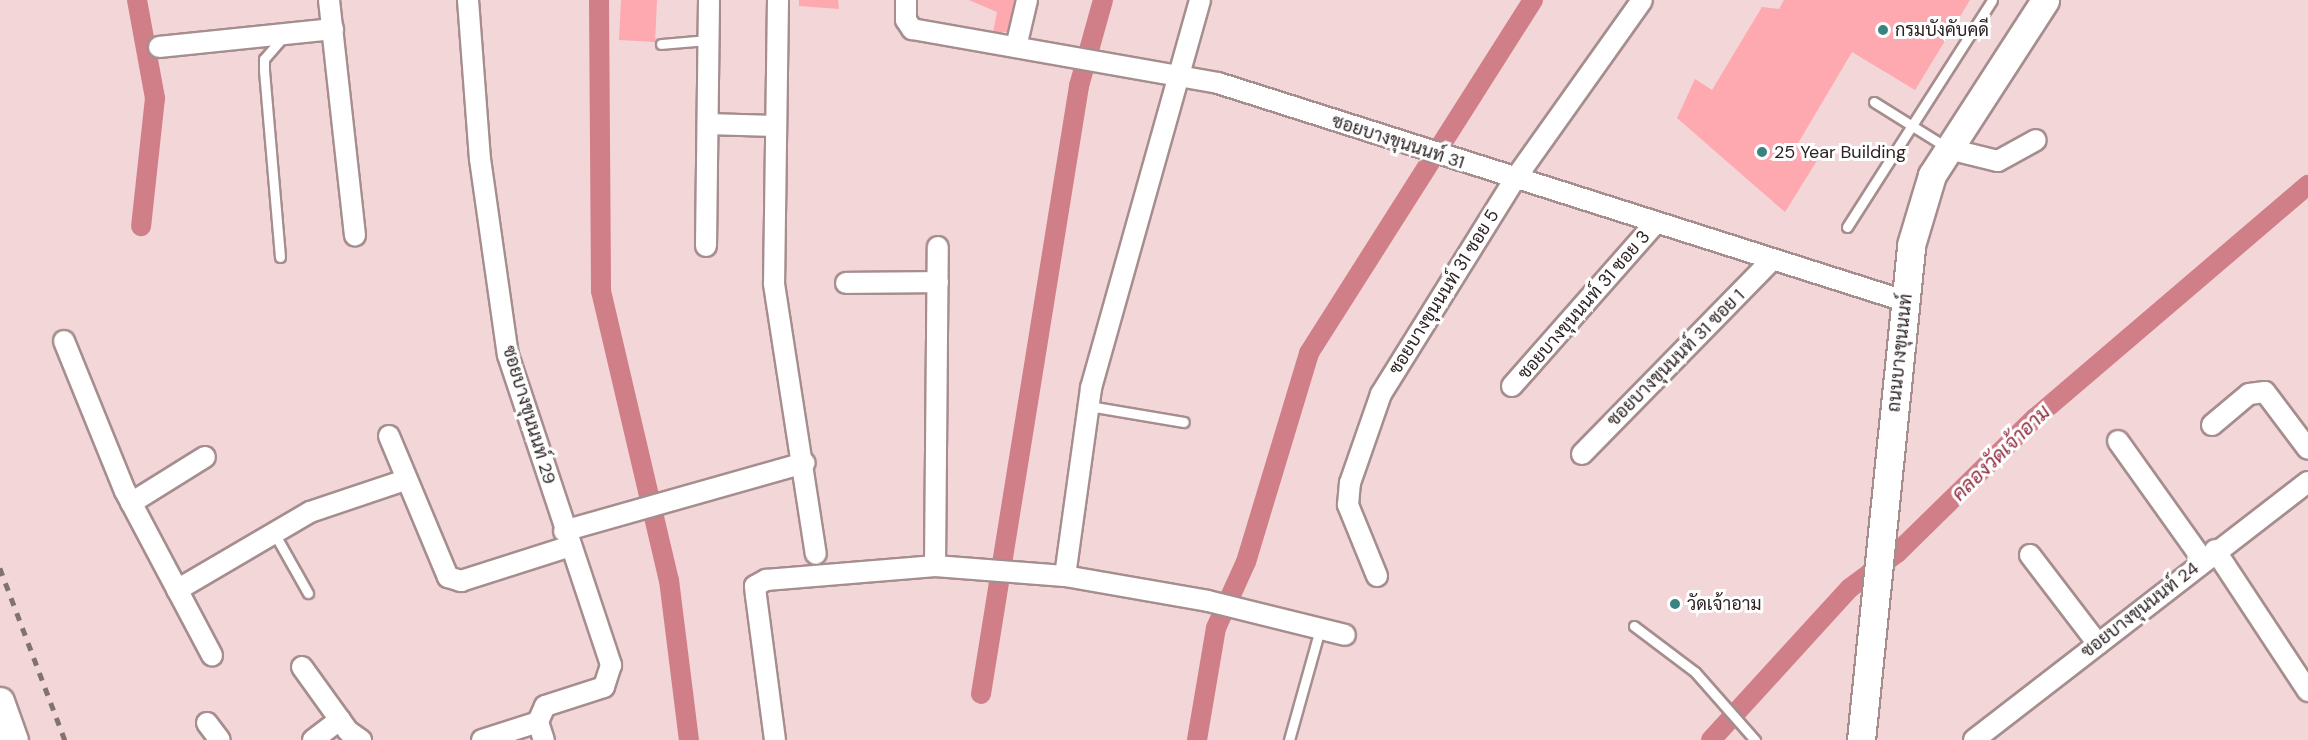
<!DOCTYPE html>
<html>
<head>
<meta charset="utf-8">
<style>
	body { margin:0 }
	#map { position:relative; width:2308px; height:740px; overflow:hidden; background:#f2d6d8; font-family:"DM Sans",Sarabun,sans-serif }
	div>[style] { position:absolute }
	.canal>* { height:20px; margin:-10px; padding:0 10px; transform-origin:10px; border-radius:10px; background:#d07e87 }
	.building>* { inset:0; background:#fea8b0 }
	.roads { filter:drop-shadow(2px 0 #a68d8e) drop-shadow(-2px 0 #a68d8e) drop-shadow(0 2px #a68d8e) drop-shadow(0 -2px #a68d8e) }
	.lane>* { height:9px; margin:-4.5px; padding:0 4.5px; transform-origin:4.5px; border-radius:4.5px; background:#fff }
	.street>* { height:20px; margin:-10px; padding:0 10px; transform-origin:10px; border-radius:10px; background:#fff }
	.secondary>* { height:27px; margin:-13.5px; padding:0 13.5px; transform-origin:13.5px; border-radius:13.5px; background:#fff }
	.rail>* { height:4.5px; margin-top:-2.25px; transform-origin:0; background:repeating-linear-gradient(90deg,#827172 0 8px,transparent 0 16px) }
	.dots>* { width:16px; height:16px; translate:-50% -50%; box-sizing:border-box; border:3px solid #fff; border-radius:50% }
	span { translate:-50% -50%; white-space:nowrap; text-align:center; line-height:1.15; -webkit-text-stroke:6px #fff; paint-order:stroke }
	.poi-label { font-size:18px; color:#2d2324 }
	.left { translate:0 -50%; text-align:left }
	.street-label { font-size:18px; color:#2d2324 }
	.water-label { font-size:20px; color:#8e2c3f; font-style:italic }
</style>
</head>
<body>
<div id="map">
	<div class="canal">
		<div style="left:137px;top:0;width:100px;rotate:79.6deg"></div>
		<div style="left:155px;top:98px;width:129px;rotate:96.2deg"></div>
		<div style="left:599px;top:0;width:291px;rotate:89.6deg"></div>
		<div style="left:601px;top:291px;width:297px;rotate:76.8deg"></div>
		<div style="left:669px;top:580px;width:161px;rotate:82.9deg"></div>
		<div style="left:981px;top:694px;width:616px;rotate:-80.84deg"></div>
		<div style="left:1079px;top:86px;width:89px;rotate:-74.4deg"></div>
		<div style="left:1197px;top:740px;width:114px;rotate:-80.4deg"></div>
		<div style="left:1216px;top:628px;width:72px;rotate:-65.6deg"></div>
		<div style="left:1246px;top:562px;width:218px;rotate:-73.2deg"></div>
		<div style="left:1309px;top:353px;width:418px;rotate:-57.6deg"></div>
		<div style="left:1711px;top:740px;width:206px;rotate:-47.6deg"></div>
		<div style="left:1850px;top:588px;width:59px;rotate:-36.7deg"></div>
		<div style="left:1897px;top:553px;width:193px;rotate:-44.4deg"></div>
		<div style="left:2035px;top:418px;width:359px;rotate:-40.5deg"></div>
	</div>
	<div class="building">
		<div style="clip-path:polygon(621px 0,657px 0,655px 42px,619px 40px)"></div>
		<div style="clip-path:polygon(799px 0,838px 0,839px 9px,799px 6px)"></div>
		<div style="clip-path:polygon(969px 0,1014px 0,1010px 32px,993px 32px,997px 12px)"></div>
		<div style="clip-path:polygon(1784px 0,1970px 0,1915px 90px,1852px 52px,1797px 145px,1818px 159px,1785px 212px,1677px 118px,1695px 79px,1712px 90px,1762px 7px,1779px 9px)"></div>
	</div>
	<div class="roads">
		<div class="lane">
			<div style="left:661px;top:44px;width:48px;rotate:-4.8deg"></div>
			<div style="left:1874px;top:102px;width:85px;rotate:32deg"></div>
			<div style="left:1847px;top:227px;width:269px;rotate:-57.4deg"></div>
			<div style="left:280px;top:257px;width:188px;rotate:-94.9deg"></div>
			<div style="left:264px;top:70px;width:11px;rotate:-90deg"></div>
			<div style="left:264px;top:59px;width:29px;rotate:-49deg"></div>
			<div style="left:1089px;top:406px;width:96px;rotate:9.6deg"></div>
			<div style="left:274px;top:533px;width:69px;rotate:60.5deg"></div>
			<div style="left:1634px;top:626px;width:76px;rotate:37deg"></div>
			<div style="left:1695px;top:672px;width:91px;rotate:48.6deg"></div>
			<div style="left:1289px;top:740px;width:115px;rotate:-74.4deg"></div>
		</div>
		<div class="street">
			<div style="left:329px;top:0;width:237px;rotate:83.7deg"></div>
			<div style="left:468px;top:0;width:159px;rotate:85.7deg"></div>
			<div style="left:480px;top:159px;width:198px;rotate:81.9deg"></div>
			<div style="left:508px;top:355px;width:327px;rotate:71.6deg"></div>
			<div style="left:611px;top:665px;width:23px;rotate:108deg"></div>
			<div style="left:604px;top:687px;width:62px;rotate:162.1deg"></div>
			<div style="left:545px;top:706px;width:17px;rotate:114deg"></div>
			<div style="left:538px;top:722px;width:19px;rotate:72deg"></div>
			<div style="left:778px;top:0;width:284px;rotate:90.8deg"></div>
			<div style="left:774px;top:284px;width:273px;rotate:81.2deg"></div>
			<div style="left:906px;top:0;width:20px;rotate:90deg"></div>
			<div style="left:906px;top:20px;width:11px;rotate:56deg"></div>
			<div style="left:912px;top:29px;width:311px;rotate:10deg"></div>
			<div style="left:1218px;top:83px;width:721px;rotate:17.61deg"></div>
			<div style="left:159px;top:47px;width:175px;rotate:-5.9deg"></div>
			<div style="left:1016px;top:47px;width:48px;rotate:-76.8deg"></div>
			<div style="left:708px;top:124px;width:66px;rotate:1.7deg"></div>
			<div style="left:1949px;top:149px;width:50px;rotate:13.8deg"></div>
			<div style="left:1998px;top:161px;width:43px;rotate:-28.9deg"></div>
			<div style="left:706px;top:246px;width:246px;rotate:-89.3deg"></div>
			<div style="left:846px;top:283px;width:92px;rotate:-0.6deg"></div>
			<div style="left:64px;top:341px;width:162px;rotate:67.9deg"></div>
			<div style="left:125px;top:491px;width:186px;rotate:62.1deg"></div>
			<div style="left:1512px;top:386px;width:216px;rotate:-48.6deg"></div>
			<div style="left:2212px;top:425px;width:48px;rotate:-40deg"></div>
			<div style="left:2249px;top:394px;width:16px;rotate:-7deg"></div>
			<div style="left:2265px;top:392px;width:71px;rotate:53deg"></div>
			<div style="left:389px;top:436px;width:153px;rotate:67.3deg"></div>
			<div style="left:448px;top:577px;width:14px;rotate:17deg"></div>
			<div style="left:461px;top:581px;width:115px;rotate:-17.7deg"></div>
			<div style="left:2118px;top:441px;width:146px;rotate:54.5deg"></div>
			<div style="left:1582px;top:454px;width:269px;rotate:-45.6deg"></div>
			<div style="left:131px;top:503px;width:87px;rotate:-31.9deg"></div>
			<div style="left:564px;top:531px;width:250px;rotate:-15.8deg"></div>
			<div style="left:2215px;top:550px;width:169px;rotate:56.6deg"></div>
			<div style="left:2030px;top:555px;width:112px;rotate:52.6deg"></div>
			<div style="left:935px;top:566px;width:319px;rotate:-89.5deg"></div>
			<div style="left:1065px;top:576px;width:190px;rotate:-82.1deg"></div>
			<div style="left:1091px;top:388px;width:403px;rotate:-74.3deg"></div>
			<div style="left:1377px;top:576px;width:77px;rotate:-112.2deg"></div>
			<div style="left:1348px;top:505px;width:22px;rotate:-85deg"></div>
			<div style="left:1350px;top:483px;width:94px;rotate:-70.8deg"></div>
			<div style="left:1381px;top:394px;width:253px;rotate:-58.1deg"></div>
			<div style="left:1515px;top:179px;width:219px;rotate:-54.6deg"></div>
			<div style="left:177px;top:590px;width:154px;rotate:-30.4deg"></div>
			<div style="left:310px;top:512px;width:100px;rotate:-18.6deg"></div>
			<div style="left:302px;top:667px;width:79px;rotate:54.3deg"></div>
			<div style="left:348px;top:731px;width:16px;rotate:35deg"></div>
			<div style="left:207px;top:723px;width:21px;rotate:53deg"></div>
			<div style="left:313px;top:740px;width:34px;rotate:-37deg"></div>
			<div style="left:482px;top:740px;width:59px;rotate:-17.8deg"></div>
			<div style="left:775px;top:740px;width:145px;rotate:-97.5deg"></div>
			<div style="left:756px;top:596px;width:10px;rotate:-96deg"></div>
			<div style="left:755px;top:586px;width:13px;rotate:-29deg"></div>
			<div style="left:766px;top:580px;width:170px;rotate:-4.7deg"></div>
			<div style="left:935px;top:566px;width:130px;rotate:4.4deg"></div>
			<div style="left:1065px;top:576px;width:145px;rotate:9.9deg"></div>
			<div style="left:1208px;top:601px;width:141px;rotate:13.9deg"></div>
			<div style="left:1974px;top:740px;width:422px;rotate:-37.7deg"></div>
		</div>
		<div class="secondary">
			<div style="left:0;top:701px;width:41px;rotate:70.3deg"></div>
			<div style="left:1861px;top:740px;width:498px;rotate:-84.2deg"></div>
			<div style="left:1911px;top:245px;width:73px;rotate:-73.3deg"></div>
			<div style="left:1932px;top:175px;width:208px;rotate:-57.1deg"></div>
		</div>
	</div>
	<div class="rail">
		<div style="left:0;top:568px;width:184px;rotate:69.3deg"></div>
	</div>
	<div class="dots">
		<div style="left:1883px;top:30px;background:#3b8381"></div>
		<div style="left:1762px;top:152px;background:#3b8381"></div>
		<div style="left:1675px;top:604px;background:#3b8381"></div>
	</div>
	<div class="poi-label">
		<span class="left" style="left:1895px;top:30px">กรมบังคับคดี</span>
		<span class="left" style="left:1774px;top:152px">25 Year Building</span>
		<span class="left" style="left:1687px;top:604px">วัดเจ้าอาม</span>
	</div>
	<div class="street-label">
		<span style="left:1398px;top:142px;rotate:18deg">ซอยบางขุนนนท์ 31</span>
		<span style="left:1444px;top:292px;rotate:-58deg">ซอยบางขุนนนท์ 31 ซอย 5</span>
		<span style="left:1584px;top:305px;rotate:-49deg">ซอยบางขุนนนท์ 31 ซอย 3</span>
		<span style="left:1900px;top:353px;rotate:-84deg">ถนนบางขุนนนท์</span>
		<span style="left:1676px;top:358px;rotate:-45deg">ซอยบางขุนนนท์ 31 ซอย 1</span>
		<span style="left:529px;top:415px;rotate:73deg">ซอยบางขุนนนท์ 29</span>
		<span style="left:2140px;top:610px;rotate:-38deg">ซอยบางขุนนนท์ 24</span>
	</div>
	<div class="water-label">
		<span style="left:2001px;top:453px;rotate:-44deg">คลองวัดเจ้าอาม</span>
	</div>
</div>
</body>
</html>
